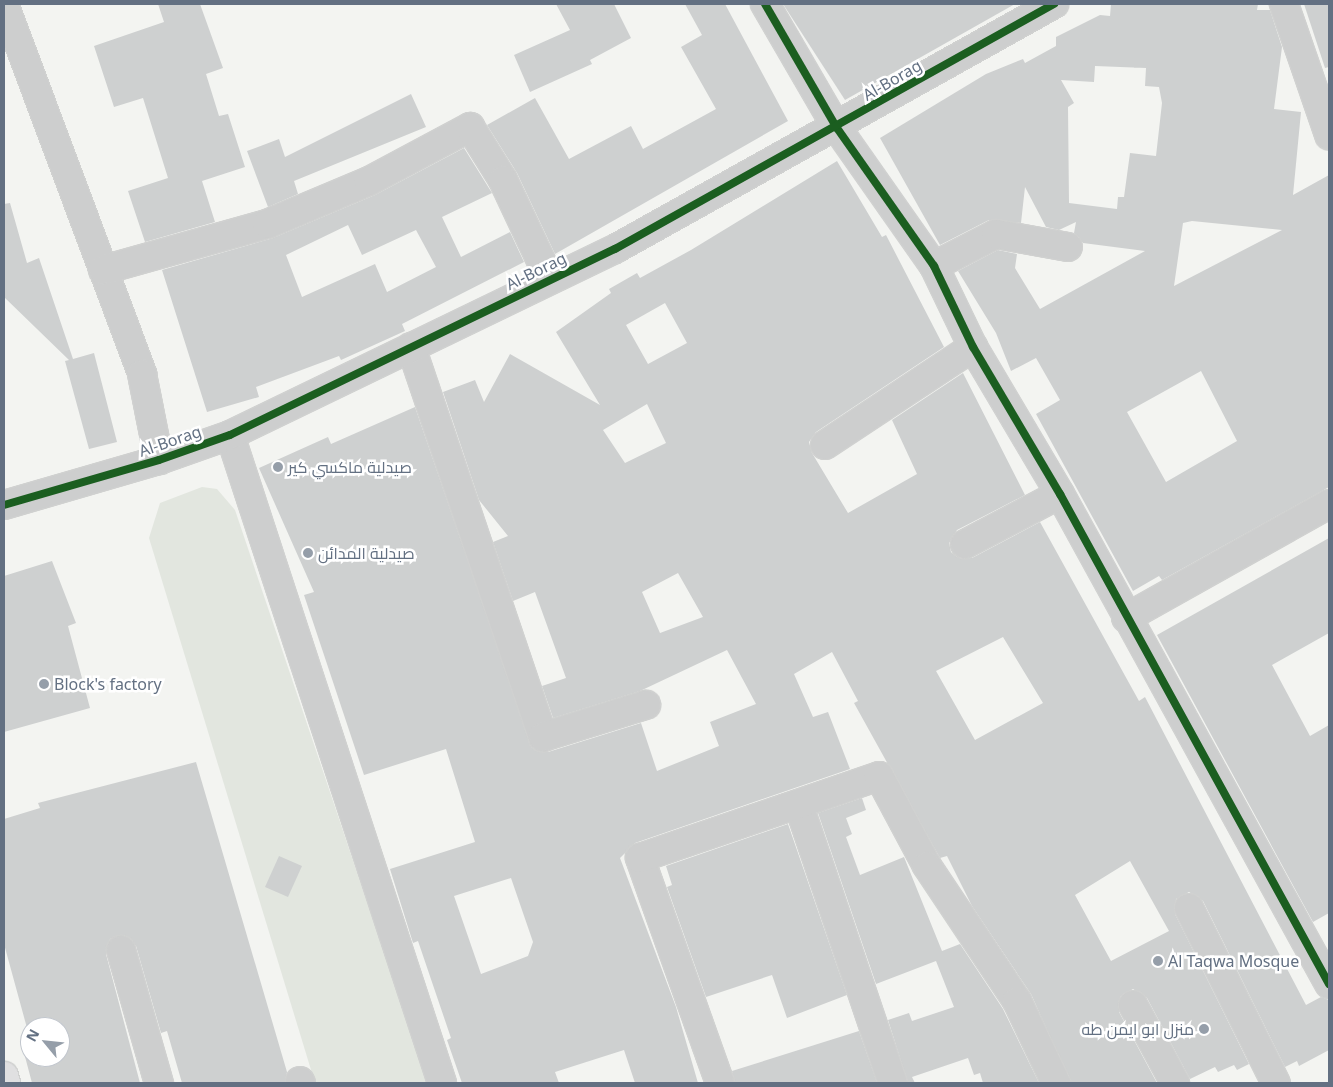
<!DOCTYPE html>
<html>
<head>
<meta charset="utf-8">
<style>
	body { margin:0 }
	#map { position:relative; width:1333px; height:1087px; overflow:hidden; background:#f3f4f1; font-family:"Noto Sans",Cairo,sans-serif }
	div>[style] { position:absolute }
	.green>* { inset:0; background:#e2e6df }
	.building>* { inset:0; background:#ced0d0 }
	.roads { filter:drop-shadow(1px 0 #d0d1d0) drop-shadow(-1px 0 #d0d1d0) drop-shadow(0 1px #d0d1d0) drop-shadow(0 -1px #d0d1d0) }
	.minor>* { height:28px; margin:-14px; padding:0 14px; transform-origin:14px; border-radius:14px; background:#cdcece }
	.major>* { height:28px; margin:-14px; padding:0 14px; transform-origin:14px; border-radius:14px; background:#e0e0e1 }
	.cycleway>* { height:8px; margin:-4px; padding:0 4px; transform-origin:4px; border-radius:4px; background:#1b5e20 }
	.dots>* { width:14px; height:14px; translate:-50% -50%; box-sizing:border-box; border:2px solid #fff; border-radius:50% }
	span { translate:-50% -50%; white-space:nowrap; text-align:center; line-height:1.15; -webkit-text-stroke:5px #fff; paint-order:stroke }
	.street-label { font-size:16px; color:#637082 }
	.poi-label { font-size:16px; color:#637082 }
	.left { translate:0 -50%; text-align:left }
	.right { translate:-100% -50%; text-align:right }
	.frame { position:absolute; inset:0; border:5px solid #637082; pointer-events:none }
	.north { position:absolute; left:20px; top:1017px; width:50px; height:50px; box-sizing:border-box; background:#fff; border:1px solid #c1c6cd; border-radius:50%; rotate:298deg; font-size:14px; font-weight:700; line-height:20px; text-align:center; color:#637082 }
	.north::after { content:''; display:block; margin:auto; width:18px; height:22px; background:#959ea9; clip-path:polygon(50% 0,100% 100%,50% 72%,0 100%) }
</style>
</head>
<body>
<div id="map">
	<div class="green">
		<div style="clip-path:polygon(202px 487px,217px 489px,235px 510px,428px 1083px,315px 1083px,149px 538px,160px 503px)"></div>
	</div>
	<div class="building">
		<div style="clip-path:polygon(158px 4px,200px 4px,223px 68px,206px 74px,219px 116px,228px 114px,245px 167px,202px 181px,215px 222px,145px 242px,128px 191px,168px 178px,143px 98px,114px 107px,94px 46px,164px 22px)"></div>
		<div style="clip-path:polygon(556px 4px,614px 4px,631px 38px,590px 60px,592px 64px,530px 92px,514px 55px,570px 30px)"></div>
		<div style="clip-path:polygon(685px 4px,725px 4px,788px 121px,555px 254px,517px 173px,487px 125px,535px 98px,569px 159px,631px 126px,643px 149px,716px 109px,681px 47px,702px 35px)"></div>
		<div style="clip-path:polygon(783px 4px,1015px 4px,845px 100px)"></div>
		<div style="clip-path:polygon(evenodd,1111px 4px,1258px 4px,1257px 10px,1270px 10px,1282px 47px,1274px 109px,1301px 112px,1293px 195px,1329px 175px,1329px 487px,1162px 580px,1159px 576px,1133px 591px,1036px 414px,1060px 400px,1036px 358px,1011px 371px,996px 333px,958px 271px,998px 250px,1017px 254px,1015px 268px,1040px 309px,1145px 251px,1083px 243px,1074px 233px,1076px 222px,1059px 230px,1046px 227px,1025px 187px,1021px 223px,989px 220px,940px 245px,880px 138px,986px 74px,1023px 59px,1025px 63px,1056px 46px,1056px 37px,1100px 15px,1110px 16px,1111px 4px,1095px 66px,1146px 68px,1145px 86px,1159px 87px,1162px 103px,1156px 156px,1130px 153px,1124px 197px,1118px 197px,1117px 209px,1069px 203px,1068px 107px,1074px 103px,1061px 80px,1094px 82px,1095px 66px,1111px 4px,1192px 221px,1282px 230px,1174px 286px,1183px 223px,1192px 221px,1111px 4px,1201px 371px,1237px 441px,1166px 482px,1127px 412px,1201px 371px)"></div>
		<div style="clip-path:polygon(1304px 4px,1329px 4px,1329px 67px,1325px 68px)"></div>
		<div style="clip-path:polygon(411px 94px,426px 127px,294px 181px,298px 194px,268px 207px,247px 151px,279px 139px,285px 157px)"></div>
		<div style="clip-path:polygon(evenodd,464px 148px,492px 193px,442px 217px,461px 257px,510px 232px,524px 262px,402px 324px,405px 331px,341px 360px,339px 356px,256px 387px,259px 397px,207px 412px,162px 270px,273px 238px,375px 195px,464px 148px,348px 225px,362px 255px,416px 230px,436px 267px,387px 292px,375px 264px,302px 297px,286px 255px,348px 225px)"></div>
		<div style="clip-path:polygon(evenodd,837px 161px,882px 237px,886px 235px,944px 347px,816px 432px,809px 442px,812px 453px,848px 513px,917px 474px,892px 420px,963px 373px,1025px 495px,957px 530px,949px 543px,951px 552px,957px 557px,972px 558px,1040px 522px,1139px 701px,1145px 697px,1306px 1005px,1321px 997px,1329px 1000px,1329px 1050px,1299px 1066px,1297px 1061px,1285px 1067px,1203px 901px,1189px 892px,1176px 899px,1175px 914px,1249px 1064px,1237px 1070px,1234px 1065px,1218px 1072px,1215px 1067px,1190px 1079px,1147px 998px,1133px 989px,1120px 997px,1119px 1012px,1157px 1083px,1071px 1083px,1031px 994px,972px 906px,947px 856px,940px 858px,854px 703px,858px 701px,832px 652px,794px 674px,813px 717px,828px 712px,850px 769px,635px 843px,620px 858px,676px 1007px,698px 1083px,635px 1083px,624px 1050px,555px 1072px,559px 1083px,462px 1083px,447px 1040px,451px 1038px,418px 941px,413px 943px,390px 869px,475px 842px,446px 749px,364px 775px,304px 595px,314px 592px,259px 468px,328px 437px,331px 444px,415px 407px,532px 748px,548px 752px,641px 723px,657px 771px,719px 746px,710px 722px,756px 704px,727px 650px,640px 691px,553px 718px,542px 686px,566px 678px,535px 592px,513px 601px,493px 542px,508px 536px,479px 500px,443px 392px,475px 380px,484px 402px,510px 354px,600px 405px,556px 332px,611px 293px,609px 289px,637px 273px,640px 278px,691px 250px,837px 161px,665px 303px,687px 343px,648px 364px,626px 325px,665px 303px,837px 161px,647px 404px,666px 443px,625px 463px,603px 430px,647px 404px,837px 161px,678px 573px,703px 617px,660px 633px,642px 592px,678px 573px,837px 161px,1003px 637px,1043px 703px,975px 740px,936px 671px,1003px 637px,837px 161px,1130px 861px,1169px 931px,1111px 961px,1075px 895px,1130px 861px,837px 161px,511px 878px,533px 942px,528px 956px,481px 974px,454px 896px,511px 878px)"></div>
		<div style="clip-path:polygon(10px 203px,27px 263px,39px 258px,73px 359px,94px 353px,117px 442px,89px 449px,65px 361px,69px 360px,4px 297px,4px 204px)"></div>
		<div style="clip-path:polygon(1329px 538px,1329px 633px,1272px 665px,1310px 736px,1329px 725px,1329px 913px,1313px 922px,1157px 635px)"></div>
		<div style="clip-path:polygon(52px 561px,76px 623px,68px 626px,90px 708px,4px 732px,4px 576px)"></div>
		<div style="clip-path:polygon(196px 762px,287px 1072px,285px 1083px,182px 1083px,167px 1031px,161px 1033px,136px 946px,124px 935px,110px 939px,106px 954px,140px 1083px,32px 1083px,23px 1049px,30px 1047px,30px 1057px,60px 1057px,60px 1027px,30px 1027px,30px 1039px,4px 944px,4px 819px,40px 808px,38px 803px)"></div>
		<div style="clip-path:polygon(862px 798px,866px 810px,846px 818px,852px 834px,846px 837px,860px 875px,904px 857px,942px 951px,960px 944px,1003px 1009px,1039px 1083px,983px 1083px,980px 1073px,974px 1075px,968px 1058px,912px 1077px,915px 1083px,908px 1083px,888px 1020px,909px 1013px,912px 1021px,954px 1007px,936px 961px,876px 984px,818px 813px)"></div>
		<div style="clip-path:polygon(788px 824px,847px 995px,787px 1018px,772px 975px,706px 997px,667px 887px,672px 885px,666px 866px)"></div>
		<div style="clip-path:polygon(279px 856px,302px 866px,288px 897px,265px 887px)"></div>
		<div style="clip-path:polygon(859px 1031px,877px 1083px,735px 1083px,732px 1071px)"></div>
	</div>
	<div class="roads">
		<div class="minor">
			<div style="left:4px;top:4px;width:395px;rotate:69.5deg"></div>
			<div style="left:142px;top:374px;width:88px;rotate:78.8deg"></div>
			<div style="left:765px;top:4px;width:143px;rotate:59.9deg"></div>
			<div style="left:837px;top:128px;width:169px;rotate:54.9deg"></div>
			<div style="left:934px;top:266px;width:90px;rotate:64.3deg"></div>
			<div style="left:973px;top:347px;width:171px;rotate:59.4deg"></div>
			<div style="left:1060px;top:494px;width:559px;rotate:61.23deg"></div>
			<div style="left:1284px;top:4px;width:139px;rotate:71deg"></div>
			<div style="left:934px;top:266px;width:70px;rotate:-27.3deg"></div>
			<div style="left:996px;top:234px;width:73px;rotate:10.2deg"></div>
			<div style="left:103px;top:270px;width:170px;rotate:-15.7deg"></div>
			<div style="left:267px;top:224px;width:111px;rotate:-22.9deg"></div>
			<div style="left:369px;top:181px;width:115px;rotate:-28.1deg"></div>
			<div style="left:470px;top:127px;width:62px;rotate:58.1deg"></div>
			<div style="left:503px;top:180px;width:110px;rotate:64.8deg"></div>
			<div style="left:411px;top:347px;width:412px;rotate:71.3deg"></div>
			<div style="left:543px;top:737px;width:108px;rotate:-17.3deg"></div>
			<div style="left:230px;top:435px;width:682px;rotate:71.88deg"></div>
			<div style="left:825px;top:445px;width:178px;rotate:-33.5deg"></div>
			<div style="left:4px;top:505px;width:161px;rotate:-16.2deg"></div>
			<div style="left:159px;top:460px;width:75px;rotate:-19.4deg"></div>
			<div style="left:230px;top:435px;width:428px;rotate:-25.8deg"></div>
			<div style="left:615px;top:249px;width:503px;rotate:-29.17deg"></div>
			<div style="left:965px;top:544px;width:107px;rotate:-27.8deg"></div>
			<div style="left:1126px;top:618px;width:233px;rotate:-29.3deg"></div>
			<div style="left:799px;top:806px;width:293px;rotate:71.3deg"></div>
			<div style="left:1189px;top:908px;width:195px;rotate:63.6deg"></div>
			<div style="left:121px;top:950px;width:138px;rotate:74.1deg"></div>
			<div style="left:1133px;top:1005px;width:89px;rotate:61.7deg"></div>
			<div style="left:300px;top:1081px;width:2px;rotate:63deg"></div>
			<div style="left:720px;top:1083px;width:239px;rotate:-109.6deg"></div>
			<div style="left:640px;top:858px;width:253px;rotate:-18.9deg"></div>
			<div style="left:879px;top:776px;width:102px;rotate:61.9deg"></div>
			<div style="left:927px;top:866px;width:162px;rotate:56.3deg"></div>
			<div style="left:1017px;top:1001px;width:91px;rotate:64.6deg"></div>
		</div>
		<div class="major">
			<div style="left:4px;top:1076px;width:7px;rotate:74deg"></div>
		</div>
	</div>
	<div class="cycleway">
		<div style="left:765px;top:4px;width:143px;rotate:59.9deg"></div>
		<div style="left:837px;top:128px;width:169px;rotate:54.9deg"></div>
		<div style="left:934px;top:266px;width:90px;rotate:64.3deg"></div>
		<div style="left:973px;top:347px;width:171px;rotate:59.4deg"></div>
		<div style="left:1060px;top:494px;width:559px;rotate:61.23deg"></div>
		<div style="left:4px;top:505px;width:161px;rotate:-16.2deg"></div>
		<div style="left:159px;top:460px;width:75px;rotate:-19.4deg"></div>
		<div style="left:230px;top:435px;width:428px;rotate:-25.8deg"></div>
		<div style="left:615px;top:249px;width:503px;rotate:-29.17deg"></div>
	</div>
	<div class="dots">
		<div style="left:278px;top:467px;background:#959ea9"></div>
		<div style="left:308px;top:553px;background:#959ea9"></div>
		<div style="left:44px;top:684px;background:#959ea9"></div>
		<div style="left:1158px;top:961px;background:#959ea9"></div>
		<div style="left:1204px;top:1029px;background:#959ea9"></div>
	</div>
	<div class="street-label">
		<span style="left:892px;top:80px;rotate:-30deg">Al-Borag</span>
		<span style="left:536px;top:271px;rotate:-26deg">Al-Borag</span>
		<span style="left:170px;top:441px;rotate:-19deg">Al-Borag</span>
	</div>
	<div class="poi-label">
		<span class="left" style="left:288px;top:467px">صيدلية ماكسي كير</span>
		<span class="left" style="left:318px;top:553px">صيدلية المدائن</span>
		<span class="left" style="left:54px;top:684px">Block's factory</span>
		<span class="left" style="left:1168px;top:961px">Al Taqwa Mosque</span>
		<span class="right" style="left:1194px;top:1029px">منزل ابو ايمن طه</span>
	</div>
	<div class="frame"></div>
	<div class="north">N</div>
</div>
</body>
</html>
